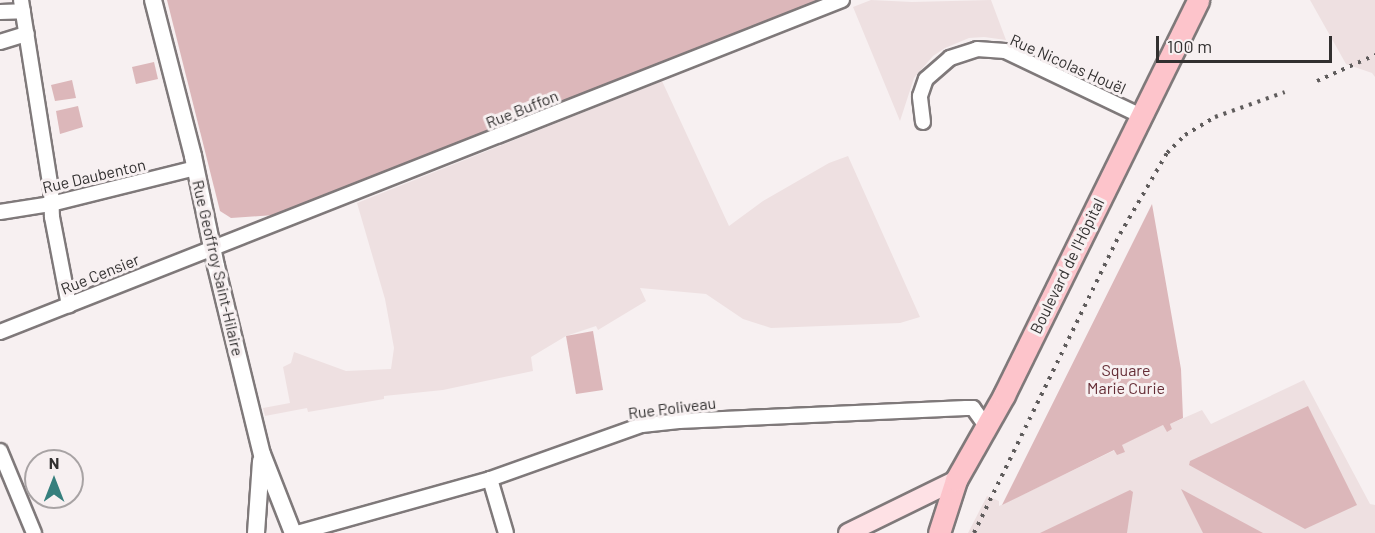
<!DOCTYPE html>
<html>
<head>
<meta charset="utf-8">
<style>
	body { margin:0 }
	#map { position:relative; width:1375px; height:533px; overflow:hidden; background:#f7f0f1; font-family:Barlow,sans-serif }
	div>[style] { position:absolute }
	.built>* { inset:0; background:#eee0e1 }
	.green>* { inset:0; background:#dcb7ba }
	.roads { filter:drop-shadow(2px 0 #7f797a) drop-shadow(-2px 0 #7f797a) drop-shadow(0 2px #7f797a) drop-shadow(0 -2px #7f797a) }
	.minor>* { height:14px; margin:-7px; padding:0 7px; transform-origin:7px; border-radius:7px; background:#fff }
	.tertiary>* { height:16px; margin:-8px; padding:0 8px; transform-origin:8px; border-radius:8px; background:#fff }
	.secondary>* { height:18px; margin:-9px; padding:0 9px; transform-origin:9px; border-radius:9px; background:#fee1e5 }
	.primary>* { height:21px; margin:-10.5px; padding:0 10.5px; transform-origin:10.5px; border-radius:10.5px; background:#fdc4cb }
	.rail>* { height:4px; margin-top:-2px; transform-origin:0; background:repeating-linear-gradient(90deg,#5f5c5c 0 3px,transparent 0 9px) }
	span { translate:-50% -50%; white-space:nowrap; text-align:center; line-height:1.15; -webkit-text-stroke:6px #f7f0f1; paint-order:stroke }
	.street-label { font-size:16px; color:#323030 }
	.park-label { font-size:16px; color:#652d36 }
	.north { position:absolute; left:24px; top:449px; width:60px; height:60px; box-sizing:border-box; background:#f7f0f1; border:2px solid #a8a3a4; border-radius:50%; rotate:0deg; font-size:16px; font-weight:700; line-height:24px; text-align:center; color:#323030 }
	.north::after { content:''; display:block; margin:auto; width:21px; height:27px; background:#367f7d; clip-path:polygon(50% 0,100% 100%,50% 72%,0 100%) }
	.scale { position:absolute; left:1156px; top:36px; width:176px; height:27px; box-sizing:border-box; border:3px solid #323030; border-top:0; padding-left:8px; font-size:18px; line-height:21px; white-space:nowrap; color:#323030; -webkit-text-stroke:4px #f7f0f1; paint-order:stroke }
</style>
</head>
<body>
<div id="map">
	<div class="built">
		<div style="clip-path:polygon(871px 0,912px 2px,991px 0,1006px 40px,984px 37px,969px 38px,945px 48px,933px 56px,914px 78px,900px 121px,853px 7px)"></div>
		<div style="clip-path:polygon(1310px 0,1375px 0,1375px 77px,1372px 73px,1346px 64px)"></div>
		<div style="clip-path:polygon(662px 81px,729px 226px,763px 201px,829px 163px,848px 156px,920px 317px,900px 323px,771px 328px,743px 319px,706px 294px,640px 288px,646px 301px,598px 330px,596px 326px,566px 336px,531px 357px,533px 371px,443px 390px,384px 396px,384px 399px,308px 412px,307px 408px,265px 416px,263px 408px,290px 403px,283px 367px,291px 363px,294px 352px,346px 371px,391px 369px,394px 348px,385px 299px,357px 203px)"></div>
		<div style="clip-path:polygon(1304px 380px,1370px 504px,1375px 505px,1375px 533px,968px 533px,987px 496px,999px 501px,999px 506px,1115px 450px,1124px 451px,1121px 445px,1163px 425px,1167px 431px,1172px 429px,1170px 424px,1202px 410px,1211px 424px)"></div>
	</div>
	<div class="green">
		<div style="clip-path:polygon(167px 0,820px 0,274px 215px,231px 218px,220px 211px)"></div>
		<div style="clip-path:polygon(154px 62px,158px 79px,136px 84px,132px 67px)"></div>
		<div style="clip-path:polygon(72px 80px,76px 98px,55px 101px,51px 85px)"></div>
		<div style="clip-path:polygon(78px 106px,83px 127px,60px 134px,56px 111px)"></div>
		<div style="clip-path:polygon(1152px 204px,1181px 369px,1183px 418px,1170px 424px,1172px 429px,1167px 432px,1163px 425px,1122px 445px,1125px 452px,1117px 455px,1114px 450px,1002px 505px)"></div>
		<div style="clip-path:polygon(593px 331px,603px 390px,576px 394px,566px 336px)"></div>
		<div style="clip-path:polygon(1308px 406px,1357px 505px,1305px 529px,1189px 465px,1190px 461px)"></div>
		<div style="clip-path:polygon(1181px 489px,1263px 533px,1203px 533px)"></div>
		<div style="clip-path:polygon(1130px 490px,1133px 492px,1127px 533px,1040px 533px)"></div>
	</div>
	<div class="roads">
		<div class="minor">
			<div style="left:21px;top:0;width:191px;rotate:81deg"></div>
			<div style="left:51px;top:189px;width:28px;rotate:88deg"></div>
			<div style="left:52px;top:217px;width:90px;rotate:79.1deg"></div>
			<div style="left:0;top:12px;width:23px;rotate:-2deg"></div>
			<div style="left:0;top:42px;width:28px;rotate:-17deg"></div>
			<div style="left:923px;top:122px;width:26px;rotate:-97deg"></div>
			<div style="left:920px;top:96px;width:18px;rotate:-71deg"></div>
			<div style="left:926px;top:79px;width:32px;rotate:-41deg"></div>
			<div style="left:950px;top:58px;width:28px;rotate:-18deg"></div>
			<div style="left:977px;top:49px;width:28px;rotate:4deg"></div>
			<div style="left:1005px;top:51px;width:151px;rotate:25.5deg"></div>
			<div style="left:0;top:212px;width:52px;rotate:-8.9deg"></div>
			<div style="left:51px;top:204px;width:148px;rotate:-14deg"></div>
			<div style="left:0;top:332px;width:905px;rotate:-21.52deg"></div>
			<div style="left:0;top:451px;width:89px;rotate:67.5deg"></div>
			<div style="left:490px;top:479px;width:56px;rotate:73.5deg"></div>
			<div style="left:297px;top:533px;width:200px;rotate:-15.6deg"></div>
			<div style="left:490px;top:479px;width:161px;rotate:-19.6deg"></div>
			<div style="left:642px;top:425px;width:37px;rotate:-6deg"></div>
			<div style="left:679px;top:421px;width:287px;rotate:-2.6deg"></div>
			<div style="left:966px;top:408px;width:7px"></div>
			<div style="left:973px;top:408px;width:22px;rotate:54deg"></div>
		</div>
		<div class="tertiary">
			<div style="left:153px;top:0;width:161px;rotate:75.6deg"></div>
			<div style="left:193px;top:156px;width:112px;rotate:78.2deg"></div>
			<div style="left:216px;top:266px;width:194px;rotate:76.3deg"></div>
			<div style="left:262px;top:454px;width:85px;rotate:68.6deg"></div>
			<div style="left:256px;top:533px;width:72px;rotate:-86deg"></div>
		</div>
		<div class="secondary">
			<div style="left:848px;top:533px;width:120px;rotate:-26.1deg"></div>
		</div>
		<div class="primary">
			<div style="left:939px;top:533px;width:56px;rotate:-72.2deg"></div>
			<div style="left:956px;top:480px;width:98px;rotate:-60.5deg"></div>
			<div style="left:1004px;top:395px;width:440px;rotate:-63.8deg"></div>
		</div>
	</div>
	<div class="rail">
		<div style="left:1317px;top:81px;width:64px;rotate:-24.1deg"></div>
		<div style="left:974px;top:533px;width:333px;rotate:-64deg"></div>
		<div style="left:1120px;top:234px;width:94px;rotate:-59.9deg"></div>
		<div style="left:1167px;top:153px;width:25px;rotate:-45deg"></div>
		<div style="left:1185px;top:135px;width:35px;rotate:-31deg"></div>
		<div style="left:1215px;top:117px;width:74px;rotate:-19.7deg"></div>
	</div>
	<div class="street-label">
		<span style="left:1068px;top:64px;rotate:24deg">Rue Nicolas Houël</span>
		<span style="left:522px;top:109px;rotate:-22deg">Rue Buffon</span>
		<span style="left:94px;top:176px;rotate:-13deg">Rue Daubenton</span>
		<span style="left:1067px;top:266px;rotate:-64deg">Boulevard de l'Hôpital</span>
		<span style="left:218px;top:268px;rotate:77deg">Rue Geoffroy Saint-Hilaire</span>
		<span style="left:100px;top:274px;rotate:-22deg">Rue Censier</span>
		<span style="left:672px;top:408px;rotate:-7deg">Rue Poliveau</span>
	</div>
	<div class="park-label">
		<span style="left:1126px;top:379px">Square<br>Marie Curie</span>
	</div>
	<div class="north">N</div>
	<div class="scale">100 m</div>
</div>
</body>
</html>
